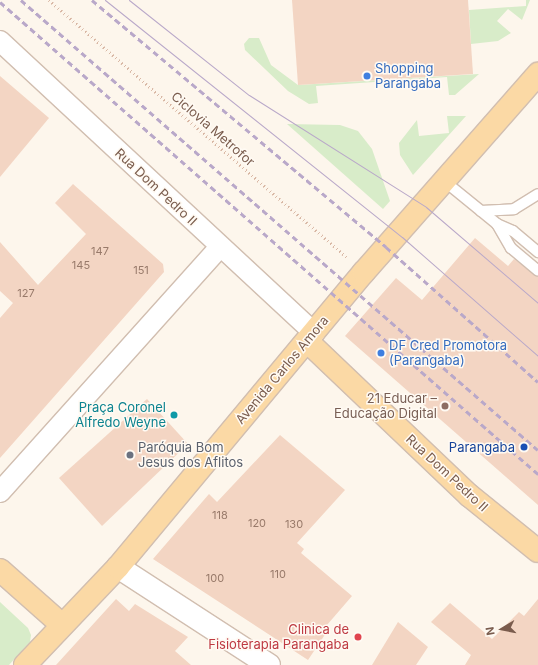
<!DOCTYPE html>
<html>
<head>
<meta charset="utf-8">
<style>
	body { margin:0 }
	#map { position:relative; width:538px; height:665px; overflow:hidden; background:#fdf6ec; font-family:Inter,sans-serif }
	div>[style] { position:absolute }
	.green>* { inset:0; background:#d8ecc9 }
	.building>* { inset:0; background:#f3d5c3 }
	.path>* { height:2.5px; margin-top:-1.25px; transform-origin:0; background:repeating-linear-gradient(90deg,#d9b8a5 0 1px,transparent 0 4px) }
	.roads { filter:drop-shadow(1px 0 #d1beb0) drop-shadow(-1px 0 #d1beb0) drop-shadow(0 1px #d1beb0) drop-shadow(0 -1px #d1beb0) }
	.lane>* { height:10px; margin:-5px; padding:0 5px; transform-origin:5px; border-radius:5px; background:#fff }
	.street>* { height:20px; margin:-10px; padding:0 10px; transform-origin:10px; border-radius:10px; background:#fff }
	.secondary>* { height:22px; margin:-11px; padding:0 11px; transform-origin:11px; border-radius:11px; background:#fff }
	.primary>* { height:22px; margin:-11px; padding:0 11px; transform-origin:11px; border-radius:11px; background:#fbd9a5 }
	.tram>* { height:1px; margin:-0.5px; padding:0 0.5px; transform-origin:0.5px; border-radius:0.5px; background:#b9a8c9 }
	.rail>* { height:3px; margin-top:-1.5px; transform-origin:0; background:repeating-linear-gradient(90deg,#b9a8c9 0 6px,transparent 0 10px) }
	.dots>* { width:11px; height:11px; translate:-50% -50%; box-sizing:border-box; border:2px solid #fffaf3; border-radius:50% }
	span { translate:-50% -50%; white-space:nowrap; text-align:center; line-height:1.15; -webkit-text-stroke:3px #fffaf3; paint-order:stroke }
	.number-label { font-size:11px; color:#987a6a }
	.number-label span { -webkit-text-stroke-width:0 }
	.shop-label { font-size:13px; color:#366cbe }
	.left { translate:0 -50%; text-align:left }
	.street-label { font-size:13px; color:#7a5c4d }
	.education-label { font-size:13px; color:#785e54 }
	.right { translate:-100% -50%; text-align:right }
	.culture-label { font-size:13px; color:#0d838f }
	.transit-label { font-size:13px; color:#164399 }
	.worship-label { font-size:13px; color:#5b616d }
	.health-label { font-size:13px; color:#be3a42 }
	.north { position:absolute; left:482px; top:609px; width:40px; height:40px; -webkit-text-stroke:3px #fffaf3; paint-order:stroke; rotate:260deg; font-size:11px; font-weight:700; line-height:16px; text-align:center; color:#7a5c4d }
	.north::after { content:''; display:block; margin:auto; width:14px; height:18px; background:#7a5c4d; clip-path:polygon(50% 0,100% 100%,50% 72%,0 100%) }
</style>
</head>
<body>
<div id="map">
	<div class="green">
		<div style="clip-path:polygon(526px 0,530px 0,522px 20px,508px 9px,497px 21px,511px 33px,498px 41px,471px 44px,469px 10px,526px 6px)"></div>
		<div style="clip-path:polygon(249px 38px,259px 38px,271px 65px,298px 85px,479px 74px,455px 95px,449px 95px,447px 77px,316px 86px,318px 103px,309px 104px,288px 91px,245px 50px,244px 44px)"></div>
		<div style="clip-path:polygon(447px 116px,466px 116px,413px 175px,400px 155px,399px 143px,417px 120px,419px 136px,449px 133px)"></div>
		<div style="clip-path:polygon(287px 124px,340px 125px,358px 131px,372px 149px,390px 201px,383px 209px)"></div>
		<div style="clip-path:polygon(0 602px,28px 628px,31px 635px,30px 642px,9px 665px,0 665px)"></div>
	</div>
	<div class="building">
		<div style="clip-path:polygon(292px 0,468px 0,473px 74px,298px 85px)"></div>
		<div style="clip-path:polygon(0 76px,49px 118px,0 177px)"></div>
		<div style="clip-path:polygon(73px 184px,163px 264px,164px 272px,0 458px,0 318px,13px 303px,0 291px,0 242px,38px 285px,86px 234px,55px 203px)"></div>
		<div style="clip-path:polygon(475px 238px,508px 266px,514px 259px,538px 277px,538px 505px,345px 336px,396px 278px,422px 300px)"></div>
		<div style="clip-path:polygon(147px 399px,188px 444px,102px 526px,59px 478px)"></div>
		<div style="clip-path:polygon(280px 435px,345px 490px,297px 543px,304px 549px,301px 553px,352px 596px,327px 625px,330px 627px,308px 660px,153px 559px,209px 494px,217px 502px)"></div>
		<div style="clip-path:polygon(116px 599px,129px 611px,135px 604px,188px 637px,175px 651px,191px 665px,56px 665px)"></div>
		<div style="clip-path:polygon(538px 599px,538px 665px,465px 665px,471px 655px,431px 622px,450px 603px,492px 639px,519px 612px,524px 616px)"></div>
		<div style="clip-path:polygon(398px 622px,428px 647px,416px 665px,372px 665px)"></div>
	</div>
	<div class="path">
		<div style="left:49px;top:0;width:394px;rotate:40.8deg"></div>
	</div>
	<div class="roads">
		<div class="lane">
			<div style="left:443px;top:180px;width:70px;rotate:39.2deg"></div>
			<div style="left:497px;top:224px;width:17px;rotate:24deg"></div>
			<div style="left:513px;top:231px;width:33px;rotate:40deg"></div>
			<div style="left:481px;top:211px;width:33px;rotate:-3deg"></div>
			<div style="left:514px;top:209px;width:28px;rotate:-32deg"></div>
			<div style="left:497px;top:224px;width:28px;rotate:60deg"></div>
			<div style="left:511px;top:248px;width:35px;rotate:40deg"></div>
		</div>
		<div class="street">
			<div style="left:0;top:41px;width:429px;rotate:42.9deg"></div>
			<div style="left:0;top:492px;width:329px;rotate:-48.1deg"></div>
		</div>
		<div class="secondary">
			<div style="left:118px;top:567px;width:180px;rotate:33deg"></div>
		</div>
		<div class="primary">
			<div style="left:307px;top:341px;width:225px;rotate:43.6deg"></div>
			<div style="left:470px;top:496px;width:87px;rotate:39deg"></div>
			<div style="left:0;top:570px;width:81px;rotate:41.5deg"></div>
			<div style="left:25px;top:665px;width:135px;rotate:-46.5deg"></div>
			<div style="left:118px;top:567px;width:384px;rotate:-50.2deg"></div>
			<div style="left:364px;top:272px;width:264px;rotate:-48.7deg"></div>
		</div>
	</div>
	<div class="tram">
		<div style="left:105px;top:0;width:380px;rotate:38.6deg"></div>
		<div style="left:402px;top:237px;width:181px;rotate:41.2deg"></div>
		<div style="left:129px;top:0;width:153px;rotate:38.4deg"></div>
		<div style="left:249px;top:95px;width:209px;rotate:32.3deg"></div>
		<div style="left:426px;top:207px;width:148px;rotate:40.6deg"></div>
	</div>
	<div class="rail">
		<div style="left:21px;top:0;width:685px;rotate:41.04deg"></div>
		<div style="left:92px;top:0;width:384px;rotate:40deg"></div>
		<div style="left:386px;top:247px;width:203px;rotate:41.6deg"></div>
		<div style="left:0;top:2px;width:716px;rotate:41.26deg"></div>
	</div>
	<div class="dots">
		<div style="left:367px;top:76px;background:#3f7fe0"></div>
		<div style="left:381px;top:353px;background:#3f7fe0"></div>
		<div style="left:445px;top:406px;background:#8d6e63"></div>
		<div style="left:174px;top:415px;background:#0f9aa8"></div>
		<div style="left:524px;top:447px;background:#1a4fb4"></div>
		<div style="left:130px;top:455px;background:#6b7280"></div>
		<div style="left:358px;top:637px;background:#e0444e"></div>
	</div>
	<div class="number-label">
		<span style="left:100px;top:251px">147</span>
		<span style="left:81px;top:265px">145</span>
		<span style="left:141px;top:270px">151</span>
		<span style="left:26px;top:293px">127</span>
		<span style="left:220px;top:515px">118</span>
		<span style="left:257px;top:523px">120</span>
		<span style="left:294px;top:524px">130</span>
		<span style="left:278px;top:574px">110</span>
		<span style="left:215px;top:578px">100</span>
	</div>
	<div class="shop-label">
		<span class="left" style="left:375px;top:76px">Shopping<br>Parangaba</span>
		<span class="left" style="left:389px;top:353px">DF Cred Promotora<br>(Parangaba)</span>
	</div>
	<div class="street-label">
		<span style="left:213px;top:129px;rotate:41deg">Ciclovia Metrofor</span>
		<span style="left:156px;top:187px;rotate:43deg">Rua Dom Pedro II</span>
		<span style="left:282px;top:370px;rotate:-50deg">Avenida Carlos Amora</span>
		<span style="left:447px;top:473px;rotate:43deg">Rua Dom Pedro II</span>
	</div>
	<div class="education-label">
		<span class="right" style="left:437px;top:406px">21 Educar –<br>Educação Digital</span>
	</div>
	<div class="culture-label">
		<span class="right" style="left:166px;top:415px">Praça Coronel<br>Alfredo Weyne</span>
	</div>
	<div class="transit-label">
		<span class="right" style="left:515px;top:447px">Parangaba</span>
	</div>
	<div class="worship-label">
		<span class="left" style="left:138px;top:455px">Paróquia Bom<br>Jesus dos Aflitos</span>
	</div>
	<div class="health-label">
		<span class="right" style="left:349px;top:637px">Clinica de<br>Fisioterapia Parangaba</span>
	</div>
	<div class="north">N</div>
</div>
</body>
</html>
